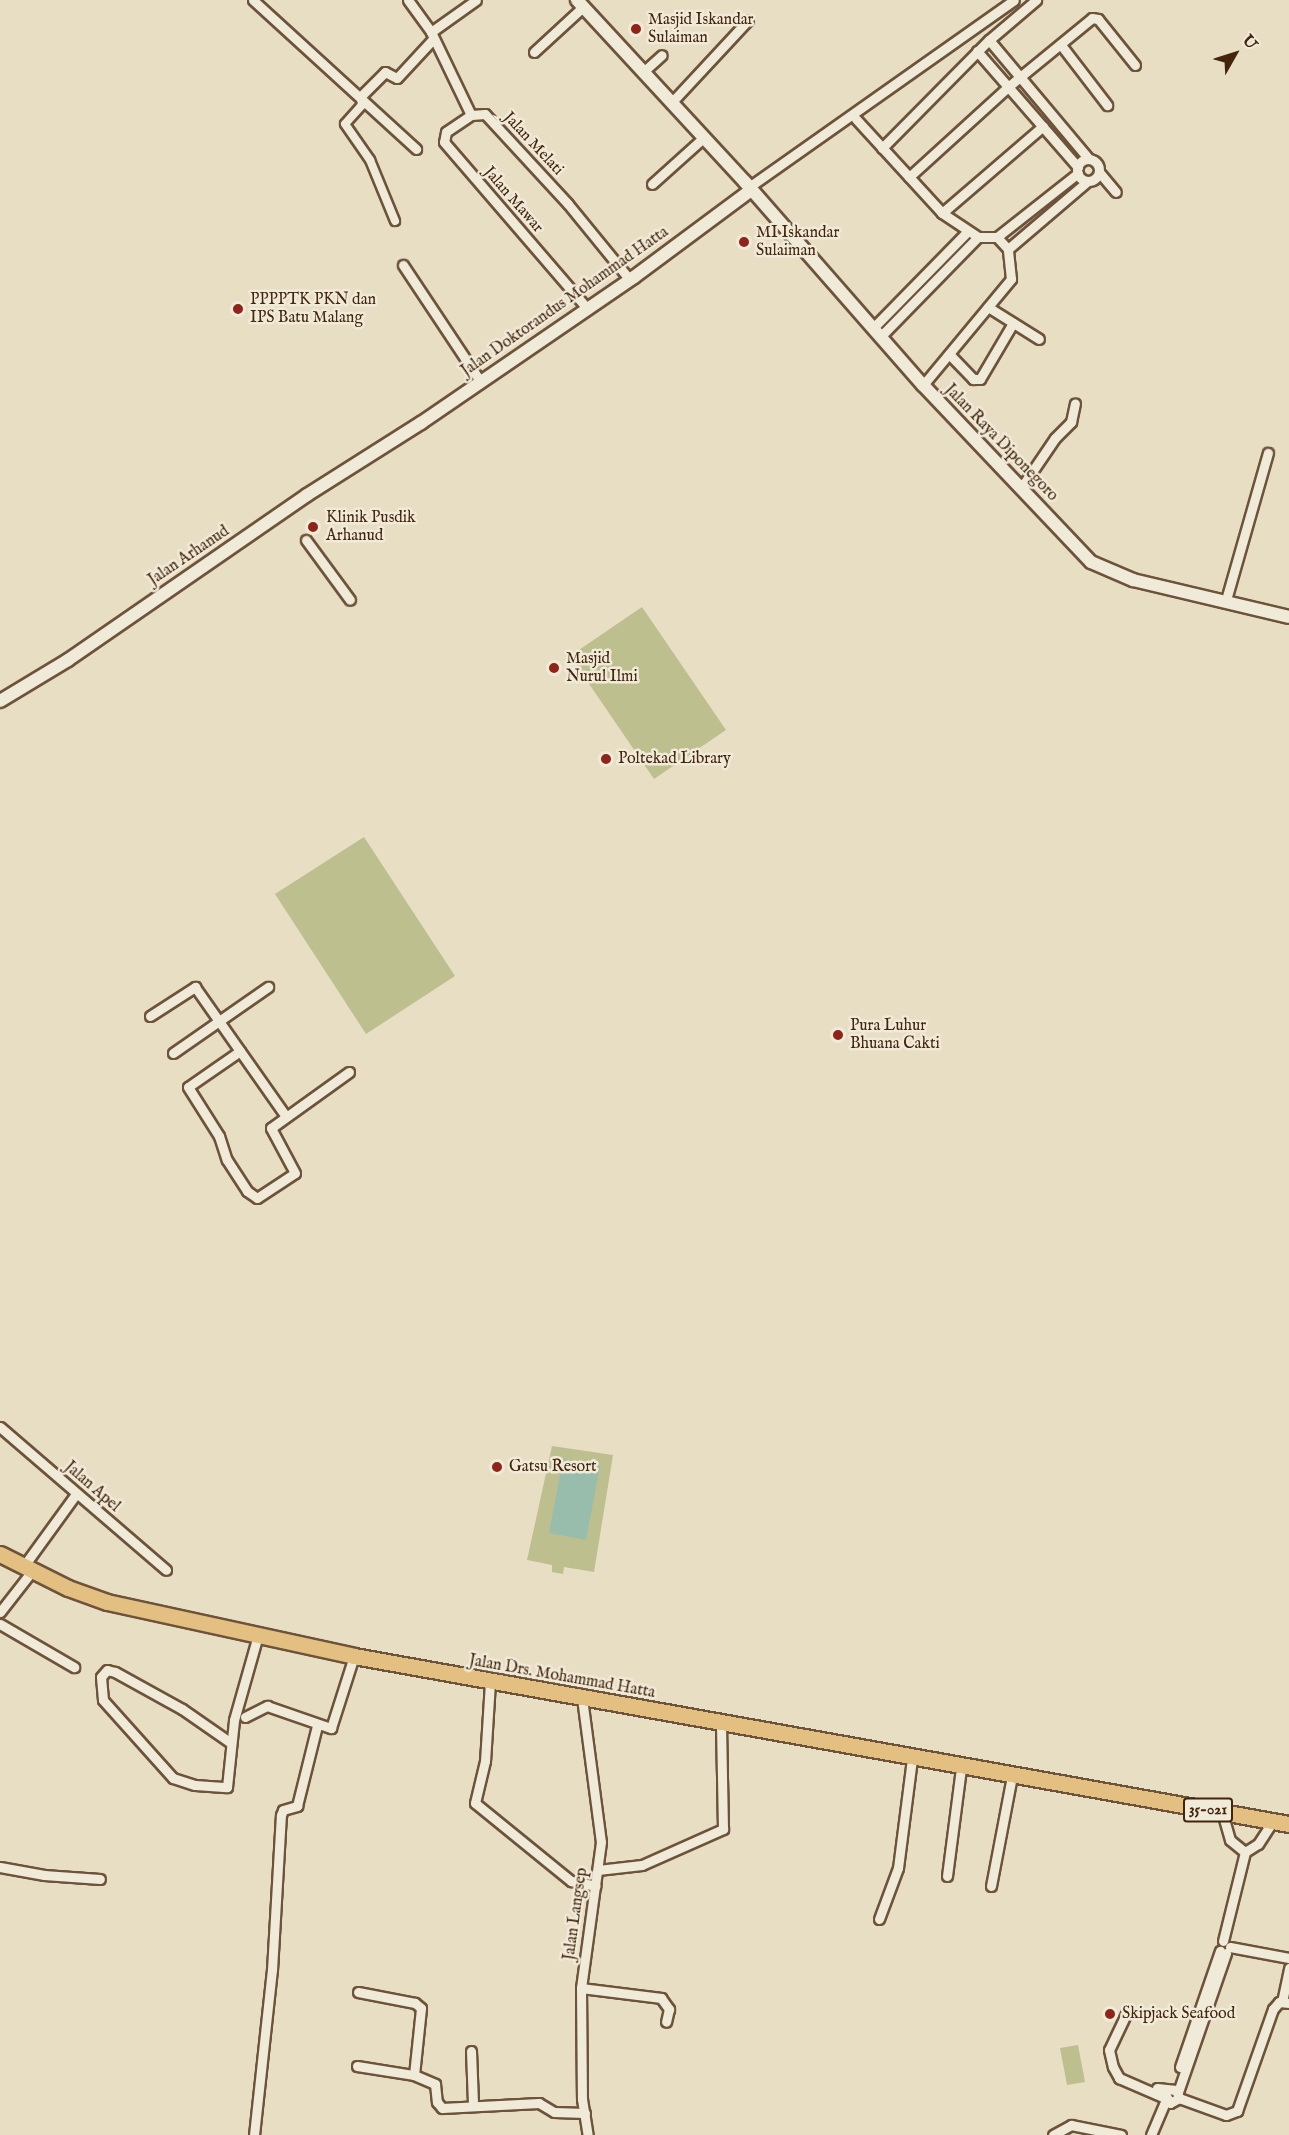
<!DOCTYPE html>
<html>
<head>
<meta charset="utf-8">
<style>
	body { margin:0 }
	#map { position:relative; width:1289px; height:2135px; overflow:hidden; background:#e8dec4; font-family:"IM FELL English",serif }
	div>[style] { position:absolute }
	.green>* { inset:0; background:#bdbf8f }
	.water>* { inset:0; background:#99bdad }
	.roads { filter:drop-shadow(2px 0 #6d533a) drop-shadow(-2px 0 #6d533a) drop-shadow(0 2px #6d533a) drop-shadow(0 -2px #6d533a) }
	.pedestrian>* { height:8px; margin:-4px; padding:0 4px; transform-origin:4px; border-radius:4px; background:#f0ead9 }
	.minor>* { height:9px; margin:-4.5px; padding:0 4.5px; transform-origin:4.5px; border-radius:4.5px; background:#f0ead9 }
	.minor>.ring { margin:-4.5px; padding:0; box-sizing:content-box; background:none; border:9px solid #f0ead9; border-radius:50% }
	.tertiary>* { height:12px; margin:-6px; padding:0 6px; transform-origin:6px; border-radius:6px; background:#f0ead9 }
	.primary>* { height:15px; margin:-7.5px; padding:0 7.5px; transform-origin:7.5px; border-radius:7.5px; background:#e4bf82 }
	.dots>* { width:16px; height:16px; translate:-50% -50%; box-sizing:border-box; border:3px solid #f0ead9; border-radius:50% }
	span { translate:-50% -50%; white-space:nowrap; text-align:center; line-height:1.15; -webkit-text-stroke:5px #f0ead9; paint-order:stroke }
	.shield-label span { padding:2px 4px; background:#f0ead9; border:2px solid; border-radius:4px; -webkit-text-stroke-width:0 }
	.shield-label { font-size:15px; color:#44250c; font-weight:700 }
	.poi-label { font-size:16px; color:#44250c }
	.left { translate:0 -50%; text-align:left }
	.street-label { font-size:16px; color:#44250c }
	.north { position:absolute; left:1205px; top:24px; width:60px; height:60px; -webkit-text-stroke:4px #f0ead9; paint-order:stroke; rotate:51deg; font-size:16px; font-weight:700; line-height:24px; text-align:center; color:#44250c }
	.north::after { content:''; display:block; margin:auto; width:21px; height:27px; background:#44250c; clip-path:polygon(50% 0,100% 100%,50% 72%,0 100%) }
</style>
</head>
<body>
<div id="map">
	<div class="green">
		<div style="clip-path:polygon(642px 607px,726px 730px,654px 779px,570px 656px)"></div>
		<div style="clip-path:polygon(364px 837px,455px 976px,366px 1034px,275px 894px)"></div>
		<div style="clip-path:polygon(552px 1446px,613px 1455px,594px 1572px,564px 1567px,563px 1574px,552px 1572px,552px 1565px,527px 1560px)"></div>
		<div style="clip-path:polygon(1078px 2045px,1085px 2082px,1067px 2085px,1060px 2048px)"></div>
	</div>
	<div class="water">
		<div style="clip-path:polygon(563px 1459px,600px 1466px,586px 1540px,549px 1533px)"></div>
	</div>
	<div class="roads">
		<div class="pedestrian">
			<div style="left:361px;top:98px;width:7px;rotate:82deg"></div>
			<div style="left:362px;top:105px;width:25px;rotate:132deg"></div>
			<div style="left:345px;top:124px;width:44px;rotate:55.2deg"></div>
			<div style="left:370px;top:160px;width:66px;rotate:67.7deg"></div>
		</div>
		<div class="minor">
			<div style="left:253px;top:0;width:221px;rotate:42.4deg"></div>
			<div style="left:408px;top:0;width:39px;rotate:54deg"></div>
			<div style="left:431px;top:32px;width:92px;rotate:64.3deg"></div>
			<div style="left:471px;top:115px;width:14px;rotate:-4deg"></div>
			<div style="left:485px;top:114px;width:122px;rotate:47.3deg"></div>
			<div style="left:568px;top:204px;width:98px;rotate:50.8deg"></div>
			<div style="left:431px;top:32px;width:55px;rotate:-35.4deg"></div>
			<div style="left:989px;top:40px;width:155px;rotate:50deg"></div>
			<div style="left:1061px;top:45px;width:76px;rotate:52.5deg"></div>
			<div style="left:977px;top:51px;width:154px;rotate:49deg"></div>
			<div style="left:534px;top:52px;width:67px;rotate:-42.6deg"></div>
			<div style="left:643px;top:72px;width:25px;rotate:-42deg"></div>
			<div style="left:361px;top:96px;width:34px;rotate:-45deg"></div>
			<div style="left:385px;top:72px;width:13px;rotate:27deg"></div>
			<div style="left:397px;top:78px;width:54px;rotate:-47.2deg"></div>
			<div style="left:671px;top:103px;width:113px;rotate:-47.1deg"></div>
			<div style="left:471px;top:115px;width:30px;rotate:146deg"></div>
			<div style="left:446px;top:132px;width:10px;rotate:101deg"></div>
			<div style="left:444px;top:142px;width:219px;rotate:49.3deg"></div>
			<div style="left:856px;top:119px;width:127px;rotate:47.5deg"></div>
			<div style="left:942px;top:213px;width:43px;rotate:33.7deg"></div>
			<div style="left:978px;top:237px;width:19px"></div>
			<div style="left:997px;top:237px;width:103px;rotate:-38.3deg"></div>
			<div style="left:882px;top:148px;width:152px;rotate:-45.3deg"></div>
			<div style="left:989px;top:40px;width:62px;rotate:-40.4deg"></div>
			<div class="ring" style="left:1077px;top:159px;width:13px;height:13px"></div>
			<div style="left:1099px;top:172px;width:26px;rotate:50deg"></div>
			<div style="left:909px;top:177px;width:135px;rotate:-42.3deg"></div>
			<div style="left:1009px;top:86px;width:107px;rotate:-39.3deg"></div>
			<div style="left:1092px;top:18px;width:6px;rotate:9deg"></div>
			<div style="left:1098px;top:19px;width:59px;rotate:51.2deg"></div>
			<div style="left:652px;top:184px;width:69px;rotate:-42deg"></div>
			<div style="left:749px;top:187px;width:324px;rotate:-35.2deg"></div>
			<div style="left:942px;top:213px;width:133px;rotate:-40.7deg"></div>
			<div style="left:1008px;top:249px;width:105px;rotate:-40.4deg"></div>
			<div style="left:403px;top:265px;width:139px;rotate:56.4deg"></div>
			<div style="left:988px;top:307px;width:60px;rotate:32.1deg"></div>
			<div style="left:873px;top:328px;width:134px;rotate:-45.6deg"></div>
			<div style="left:880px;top:337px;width:140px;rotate:-45.6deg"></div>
			<div style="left:949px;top:354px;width:35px;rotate:46deg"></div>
			<div style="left:973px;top:379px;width:7px"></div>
			<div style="left:980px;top:379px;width:65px;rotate:-59.5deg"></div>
			<div style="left:923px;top:385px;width:138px;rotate:-50.3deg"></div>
			<div style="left:1011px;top:279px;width:30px;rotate:-96deg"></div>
			<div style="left:1008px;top:249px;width:16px;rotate:-133deg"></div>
			<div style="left:1021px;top:488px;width:60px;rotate:-55.8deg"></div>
			<div style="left:1055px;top:438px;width:23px;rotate:-45deg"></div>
			<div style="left:1071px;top:422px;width:19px;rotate:-78deg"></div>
			<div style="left:306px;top:540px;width:74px;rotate:53.7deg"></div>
			<div style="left:1226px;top:600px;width:153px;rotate:-74.1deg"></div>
			<div style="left:150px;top:1016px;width:54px;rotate:-32.8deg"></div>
			<div style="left:195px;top:987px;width:156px;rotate:54.9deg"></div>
			<div style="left:240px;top:1051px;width:63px;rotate:145.3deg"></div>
			<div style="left:188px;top:1087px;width:58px;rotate:57.7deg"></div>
			<div style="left:219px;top:1136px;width:25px;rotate:72deg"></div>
			<div style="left:227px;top:1160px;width:37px;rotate:57deg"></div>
			<div style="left:247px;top:1191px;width:12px;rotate:35deg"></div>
			<div style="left:257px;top:1198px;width:45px;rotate:-33.3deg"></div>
			<div style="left:295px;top:1173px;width:51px;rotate:-118.1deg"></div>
			<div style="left:271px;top:1128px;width:96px;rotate:-35.7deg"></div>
			<div style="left:173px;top:1053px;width:116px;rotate:-34.8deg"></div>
			<div style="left:0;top:1427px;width:219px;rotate:40.7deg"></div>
			<div style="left:23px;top:1567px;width:90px;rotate:-54deg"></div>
			<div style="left:0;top:1612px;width:52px;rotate:-52deg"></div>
			<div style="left:0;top:1624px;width:86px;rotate:30.2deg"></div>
			<div style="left:490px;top:1682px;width:79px;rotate:93.6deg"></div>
			<div style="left:485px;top:1761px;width:43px;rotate:103.4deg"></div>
			<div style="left:475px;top:1803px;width:124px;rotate:39.1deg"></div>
			<div style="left:571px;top:1881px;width:25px;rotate:11deg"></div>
			<div style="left:582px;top:1698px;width:145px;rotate:82.5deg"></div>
			<div style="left:601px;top:1842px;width:147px;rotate:97.8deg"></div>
			<div style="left:581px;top:1988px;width:111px;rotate:89.5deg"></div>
			<div style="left:582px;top:2099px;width:36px;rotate:81deg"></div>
			<div style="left:245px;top:1717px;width:25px;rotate:-27deg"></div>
			<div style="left:267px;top:1706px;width:68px;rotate:19deg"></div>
			<div style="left:331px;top:1728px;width:76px;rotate:-72.3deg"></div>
			<div style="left:231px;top:1743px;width:60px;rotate:-145.2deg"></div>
			<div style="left:182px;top:1709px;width:77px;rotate:-151.1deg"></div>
			<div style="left:115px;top:1672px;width:8px;rotate:-166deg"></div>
			<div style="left:107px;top:1670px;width:9px;rotate:131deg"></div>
			<div style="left:101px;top:1677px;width:23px;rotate:85deg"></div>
			<div style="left:103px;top:1700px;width:105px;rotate:48.1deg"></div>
			<div style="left:173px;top:1778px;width:23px;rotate:18deg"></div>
			<div style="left:195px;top:1785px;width:32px;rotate:4deg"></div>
			<div style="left:227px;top:1787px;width:67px;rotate:-84deg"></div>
			<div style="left:234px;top:1720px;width:88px;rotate:-74.2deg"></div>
			<div style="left:1222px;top:1812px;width:29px;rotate:74deg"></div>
			<div style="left:1230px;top:1840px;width:19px;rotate:39deg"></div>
			<div style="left:1245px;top:1852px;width:15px;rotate:-32deg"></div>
			<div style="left:1258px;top:1844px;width:27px;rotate:-57deg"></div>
			<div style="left:0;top:1867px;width:45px;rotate:10.3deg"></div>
			<div style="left:44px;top:1875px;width:56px;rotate:4.1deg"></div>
			<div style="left:598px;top:1870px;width:44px;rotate:-6.5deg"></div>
			<div style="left:642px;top:1865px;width:89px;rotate:-24deg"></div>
			<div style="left:723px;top:1829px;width:105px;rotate:-91.1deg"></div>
			<div style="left:947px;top:1876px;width:109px;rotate:-82.6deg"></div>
			<div style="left:991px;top:1886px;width:112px;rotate:-79.2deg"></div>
			<div style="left:879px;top:1919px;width:54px;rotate:-69.6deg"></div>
			<div style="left:898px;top:1868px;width:111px;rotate:-82.7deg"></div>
			<div style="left:1223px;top:1941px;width:92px;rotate:-76.1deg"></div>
			<div style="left:1230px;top:1947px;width:60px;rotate:10.6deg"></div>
			<div style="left:581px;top:1988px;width:81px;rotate:7.1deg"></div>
			<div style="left:661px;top:1998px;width:14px;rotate:54deg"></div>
			<div style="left:669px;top:2009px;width:13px;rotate:103deg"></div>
			<div style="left:1282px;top:2002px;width:35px;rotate:-78deg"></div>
			<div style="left:1128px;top:2010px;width:44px;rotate:115.4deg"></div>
			<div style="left:1109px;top:2050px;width:17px;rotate:77deg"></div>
			<div style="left:1113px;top:2067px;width:13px;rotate:61deg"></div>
			<div style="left:1119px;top:2078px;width:50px;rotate:23.5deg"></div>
			<div style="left:471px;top:2051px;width:53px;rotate:87.8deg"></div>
			<div style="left:357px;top:2066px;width:58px;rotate:9deg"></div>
			<div style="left:414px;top:2075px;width:67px;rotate:-84deg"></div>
			<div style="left:421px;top:2008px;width:8px;rotate:-140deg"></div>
			<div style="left:415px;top:2003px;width:58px;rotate:-169.1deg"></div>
			<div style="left:1180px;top:2067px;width:123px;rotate:-71deg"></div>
			<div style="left:414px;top:2075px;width:23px;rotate:23deg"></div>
			<div style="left:435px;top:2084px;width:18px;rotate:84deg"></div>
			<div style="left:437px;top:2102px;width:8px;rotate:50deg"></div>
			<div style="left:442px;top:2108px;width:97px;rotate:-3deg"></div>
			<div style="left:539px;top:2103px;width:17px;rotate:31deg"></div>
			<div style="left:554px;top:2112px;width:31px;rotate:2deg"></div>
			<div style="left:1157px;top:2088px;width:19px;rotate:6deg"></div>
			<div style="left:1176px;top:2090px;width:9px;rotate:69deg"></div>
			<div style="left:1179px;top:2098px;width:10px;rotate:151deg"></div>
			<div style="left:1170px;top:2103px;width:10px;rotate:-119deg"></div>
			<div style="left:1178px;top:2092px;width:147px;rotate:-70.9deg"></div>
			<div style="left:1179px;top:2098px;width:50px;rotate:19.9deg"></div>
			<div style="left:1226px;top:2115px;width:12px;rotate:-20deg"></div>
			<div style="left:1237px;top:2111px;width:108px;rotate:-70.6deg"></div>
			<div style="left:1273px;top:2009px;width:9px;rotate:-49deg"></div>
			<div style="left:1279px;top:2002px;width:10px;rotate:6deg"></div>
			<div style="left:254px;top:2135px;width:166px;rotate:-83.8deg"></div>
			<div style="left:272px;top:1970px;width:155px;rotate:-86.7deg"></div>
			<div style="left:281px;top:1815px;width:5px;rotate:-68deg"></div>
			<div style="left:283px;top:1810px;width:15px;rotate:-16deg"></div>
			<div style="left:297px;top:1806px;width:82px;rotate:-76deg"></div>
			<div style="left:1053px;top:2135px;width:21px;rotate:-29deg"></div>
			<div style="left:1071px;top:2125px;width:51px;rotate:11.3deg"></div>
			<div style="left:1151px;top:2135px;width:39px;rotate:-67deg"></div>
		</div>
		<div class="tertiary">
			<div style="left:577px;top:0;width:248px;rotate:47.3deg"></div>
			<div style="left:745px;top:182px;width:270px;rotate:48.8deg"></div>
			<div style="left:923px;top:385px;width:244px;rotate:46.5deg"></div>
			<div style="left:1091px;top:562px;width:46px;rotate:23.2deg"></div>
			<div style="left:1133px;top:580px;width:160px;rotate:13.3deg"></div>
			<div style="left:0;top:701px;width:79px;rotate:-31.1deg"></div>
			<div style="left:68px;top:660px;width:290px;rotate:-34.6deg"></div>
			<div style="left:307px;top:495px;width:135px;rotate:-32.3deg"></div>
			<div style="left:421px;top:423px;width:258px;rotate:-34.4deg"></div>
			<div style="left:634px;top:277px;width:146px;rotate:-36.6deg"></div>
		</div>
		<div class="primary">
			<div style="left:0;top:1554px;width:76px;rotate:26.6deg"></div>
			<div style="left:68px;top:1588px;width:41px;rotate:19.7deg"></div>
			<div style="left:107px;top:1602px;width:253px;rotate:12.3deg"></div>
			<div style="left:354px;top:1656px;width:950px;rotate:10.19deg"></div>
		</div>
	</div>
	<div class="dots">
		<div style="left:636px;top:29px;background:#8f2418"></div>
		<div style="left:744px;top:242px;background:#8f2418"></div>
		<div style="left:238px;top:309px;background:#8f2418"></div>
		<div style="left:313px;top:527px;background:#8f2418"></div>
		<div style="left:554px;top:668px;background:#8f2418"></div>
		<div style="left:606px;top:759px;background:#8f2418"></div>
		<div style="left:838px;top:1035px;background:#8f2418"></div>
		<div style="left:497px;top:1467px;background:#8f2418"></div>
		<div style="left:1110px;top:2014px;background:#8f2418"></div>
	</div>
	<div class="shield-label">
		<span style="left:1208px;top:1810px">35-021</span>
	</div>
	<div class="poi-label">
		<span class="left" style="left:648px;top:29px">Masjid Iskandar<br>Sulaiman</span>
		<span class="left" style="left:756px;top:242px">MI Iskandar<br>Sulaiman</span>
		<span class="left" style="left:250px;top:309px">PPPPTK PKN dan<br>IPS Batu Malang</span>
		<span class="left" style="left:326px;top:527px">Klinik Pusdik<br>Arhanud</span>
		<span class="left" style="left:566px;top:668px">Masjid<br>Nurul Ilmi</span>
		<span class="left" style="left:618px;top:759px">Poltekad Library</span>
		<span class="left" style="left:850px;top:1035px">Pura Luhur<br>Bhuana Cakti</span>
		<span class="left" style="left:509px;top:1467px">Gatsu Resort</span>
		<span class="left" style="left:1122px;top:2014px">Skipjack Seafood</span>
	</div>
	<div class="street-label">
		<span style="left:533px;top:144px;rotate:47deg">Jalan Melati</span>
		<span style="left:513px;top:200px;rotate:49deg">Jalan Mawar</span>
		<span style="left:565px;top:302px;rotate:-35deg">Jalan Doktorandus Mohammad Hatta</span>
		<span style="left:1001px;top:443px;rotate:46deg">Jalan Raya Diponegoro</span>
		<span style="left:189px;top:556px;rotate:-34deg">Jalan Arhanud</span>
		<span style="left:92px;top:1487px;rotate:41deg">Jalan Apel</span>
		<span style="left:562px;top:1677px;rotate:10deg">Jalan Drs. Mohammad Hatta</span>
		<span style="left:576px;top:1914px;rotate:-82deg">Jalan Langsep</span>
	</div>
	<div class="north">U</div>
</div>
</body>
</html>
